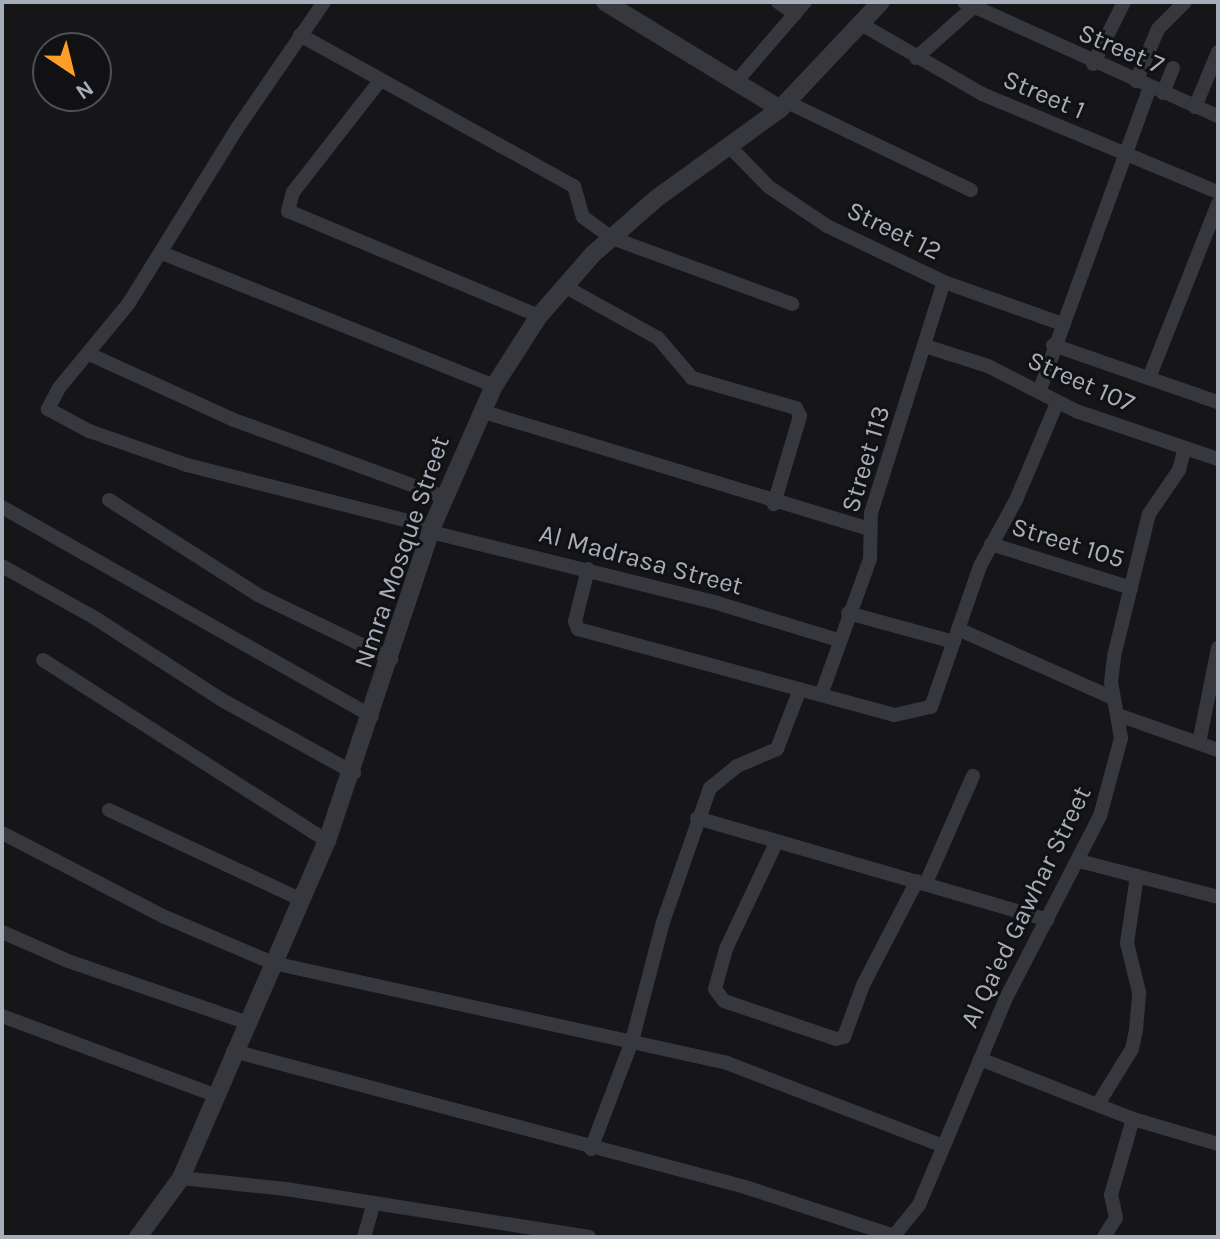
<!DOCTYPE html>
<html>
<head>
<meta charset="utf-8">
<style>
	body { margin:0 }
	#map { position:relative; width:1220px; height:1239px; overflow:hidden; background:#161618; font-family:Karla,sans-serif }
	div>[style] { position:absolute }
	.minor>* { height:14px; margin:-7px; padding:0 7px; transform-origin:7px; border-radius:7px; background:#36383d }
	.tertiary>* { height:18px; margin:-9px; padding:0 9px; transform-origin:9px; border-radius:9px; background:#36383d }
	span { translate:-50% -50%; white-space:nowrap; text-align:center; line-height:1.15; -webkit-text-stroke:6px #111113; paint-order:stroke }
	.street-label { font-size:26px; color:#a7aeb9 }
	.frame { position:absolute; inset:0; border:4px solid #a7aeb9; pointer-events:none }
	.north { position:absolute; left:32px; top:32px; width:80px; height:80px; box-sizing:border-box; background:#111113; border:2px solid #4d5055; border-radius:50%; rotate:145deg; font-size:22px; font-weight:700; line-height:32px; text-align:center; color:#a7aeb9 }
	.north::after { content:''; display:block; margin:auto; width:28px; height:36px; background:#fe9d28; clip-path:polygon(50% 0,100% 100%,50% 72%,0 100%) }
</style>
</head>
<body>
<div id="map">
	<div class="minor">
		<div style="left:324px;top:2px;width:152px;rotate:124.5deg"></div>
		<div style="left:238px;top:127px;width:207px;rotate:121.8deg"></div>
		<div style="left:129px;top:303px;width:110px;rotate:129.5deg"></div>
		<div style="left:59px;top:388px;width:24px;rotate:118deg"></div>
		<div style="left:48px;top:409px;width:47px;rotate:28.2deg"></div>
		<div style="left:89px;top:431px;width:104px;rotate:19.1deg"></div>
		<div style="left:187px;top:465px;width:253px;rotate:14.2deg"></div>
		<div style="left:778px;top:2px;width:21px;rotate:35deg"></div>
		<div style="left:964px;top:2px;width:278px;rotate:24.2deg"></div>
		<div style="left:861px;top:24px;width:140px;rotate:30deg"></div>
		<div style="left:982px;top:94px;width:256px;rotate:22.6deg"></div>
		<div style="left:300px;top:35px;width:313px;rotate:28.9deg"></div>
		<div style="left:574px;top:186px;width:32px;rotate:74deg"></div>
		<div style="left:583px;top:217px;width:36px;rotate:36deg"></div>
		<div style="left:612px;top:238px;width:192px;rotate:20.1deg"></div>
		<div style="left:916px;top:58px;width:84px;rotate:-41.6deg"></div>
		<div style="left:1093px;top:64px;width:69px;rotate:-63.4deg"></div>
		<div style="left:1136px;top:81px;width:56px;rotate:-67.1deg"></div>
		<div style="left:1158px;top:29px;width:38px;rotate:-45deg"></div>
		<div style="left:379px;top:82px;width:140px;rotate:128deg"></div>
		<div style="left:293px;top:192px;width:20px;rotate:105deg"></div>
		<div style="left:288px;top:211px;width:272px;rotate:22.7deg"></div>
		<div style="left:736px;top:82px;width:106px;rotate:-49.2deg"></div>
		<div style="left:1163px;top:93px;width:27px;rotate:-68deg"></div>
		<div style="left:787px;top:102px;width:204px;rotate:25.6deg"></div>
		<div style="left:1195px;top:107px;width:60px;rotate:-67.3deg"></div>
		<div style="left:729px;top:146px;width:57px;rotate:45.7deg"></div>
		<div style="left:769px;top:187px;width:70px;rotate:33.9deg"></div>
		<div style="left:827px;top:226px;width:130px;rotate:25.6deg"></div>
		<div style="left:944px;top:282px;width:123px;rotate:19.5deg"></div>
		<div style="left:162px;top:253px;width:358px;rotate:21.8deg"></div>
		<div style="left:564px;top:286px;width:107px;rotate:29deg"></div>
		<div style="left:658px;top:338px;width:52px;rotate:49.6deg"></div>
		<div style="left:692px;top:378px;width:108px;rotate:16.1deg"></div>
		<div style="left:796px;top:408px;width:9px;rotate:63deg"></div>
		<div style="left:800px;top:416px;width:92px;rotate:106.5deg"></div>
		<div style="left:1053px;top:345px;width:175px;rotate:19.1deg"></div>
		<div style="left:925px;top:346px;width:66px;rotate:17.6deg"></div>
		<div style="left:988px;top:366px;width:99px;rotate:27.1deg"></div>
		<div style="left:1076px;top:411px;width:150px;rotate:18.7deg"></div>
		<div style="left:89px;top:354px;width:159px;rotate:24.5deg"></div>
		<div style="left:234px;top:420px;width:224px;rotate:20.1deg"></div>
		<div style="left:1149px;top:378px;width:187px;rotate:-68.4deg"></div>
		<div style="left:1039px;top:392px;width:325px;rotate:-70deg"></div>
		<div style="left:481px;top:411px;width:406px;rotate:16.9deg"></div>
		<div style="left:109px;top:500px;width:177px;rotate:32.5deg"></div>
		<div style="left:258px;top:595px;width:148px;rotate:25.7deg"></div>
		<div style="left:2px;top:507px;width:425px;rotate:29.5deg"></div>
		<div style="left:431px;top:532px;width:295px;rotate:13.9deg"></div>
		<div style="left:717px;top:603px;width:127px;rotate:17deg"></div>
		<div style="left:991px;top:544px;width:147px;rotate:17.4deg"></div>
		<div style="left:2px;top:566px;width:107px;rotate:29.2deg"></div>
		<div style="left:95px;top:618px;width:151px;rotate:32.8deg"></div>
		<div style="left:222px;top:700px;width:151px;rotate:28.9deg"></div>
		<div style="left:588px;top:569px;width:54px;rotate:104deg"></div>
		<div style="left:575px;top:621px;width:9px;rotate:69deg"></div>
		<div style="left:578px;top:629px;width:328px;rotate:15.2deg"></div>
		<div style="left:895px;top:715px;width:37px;rotate:-13deg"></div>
		<div style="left:931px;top:707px;width:149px;rotate:-70.8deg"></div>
		<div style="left:980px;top:566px;width:75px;rotate:-61.4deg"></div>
		<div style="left:1016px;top:500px;width:105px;rotate:-67.1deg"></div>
		<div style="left:848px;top:613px;width:110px;rotate:15.3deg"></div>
		<div style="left:958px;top:629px;width:170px;rotate:24deg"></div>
		<div style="left:43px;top:660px;width:337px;rotate:32.5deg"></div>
		<div style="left:821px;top:695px;width:145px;rotate:-70.2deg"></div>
		<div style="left:870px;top:559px;width:46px;rotate:-88.8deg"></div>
		<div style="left:871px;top:513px;width:242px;rotate:-72.5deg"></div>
		<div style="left:1118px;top:715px;width:106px;rotate:19.3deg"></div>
		<div style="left:1199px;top:743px;width:97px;rotate:-78.7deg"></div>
		<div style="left:109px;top:810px;width:213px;rotate:25deg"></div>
		<div style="left:697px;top:818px;width:365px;rotate:16.2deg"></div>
		<div style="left:2px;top:833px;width:183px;rotate:27.3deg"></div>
		<div style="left:165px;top:917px;width:117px;rotate:23.1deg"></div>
		<div style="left:273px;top:963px;width:465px;rotate:12.4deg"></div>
		<div style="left:727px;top:1063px;width:231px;rotate:21deg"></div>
		<div style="left:776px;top:843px;width:117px;rotate:115.3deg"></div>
		<div style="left:726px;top:949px;width:41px;rotate:105.4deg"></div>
		<div style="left:715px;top:989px;width:15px;rotate:53deg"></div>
		<div style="left:724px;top:1001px;width:118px;rotate:18.7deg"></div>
		<div style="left:836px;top:1039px;width:8px;rotate:-14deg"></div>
		<div style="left:844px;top:1037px;width:55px;rotate:-69.9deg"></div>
		<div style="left:863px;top:985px;width:117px;rotate:-62.6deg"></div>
		<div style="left:1079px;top:861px;width:144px;rotate:14.5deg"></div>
		<div style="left:926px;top:883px;width:117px;rotate:-66.3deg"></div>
		<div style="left:2px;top:932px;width:72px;rotate:23.7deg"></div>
		<div style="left:68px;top:961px;width:187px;rotate:19deg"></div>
		<div style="left:2px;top:1016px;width:226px;rotate:20.4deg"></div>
		<div style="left:233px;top:1051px;width:530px;rotate:14.88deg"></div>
		<div style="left:745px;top:1187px;width:158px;rotate:18.1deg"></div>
		<div style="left:980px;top:1059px;width:164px;rotate:21.4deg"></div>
		<div style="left:1133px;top:1119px;width:89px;rotate:16.4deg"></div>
		<div style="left:1098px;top:1104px;width:65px;rotate:-58.3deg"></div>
		<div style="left:1132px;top:1049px;width:19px;rotate:-78deg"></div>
		<div style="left:1136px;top:1030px;width:38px;rotate:-85deg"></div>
		<div style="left:1139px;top:992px;width:50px;rotate:-103.8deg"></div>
		<div style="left:1127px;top:943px;width:68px;rotate:-81.5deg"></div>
		<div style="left:591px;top:1149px;width:116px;rotate:-69.2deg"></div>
		<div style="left:632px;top:1041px;width:123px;rotate:-75.4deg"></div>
		<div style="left:663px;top:922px;width:142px;rotate:-70.7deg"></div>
		<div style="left:710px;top:788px;width:35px;rotate:-39deg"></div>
		<div style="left:737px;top:766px;width:43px;rotate:-23deg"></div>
		<div style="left:777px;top:749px;width:64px;rotate:-69deg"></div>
		<div style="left:181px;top:1178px;width:106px;rotate:6deg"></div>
		<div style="left:286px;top:1189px;width:307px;rotate:9deg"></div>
		<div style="left:364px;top:1237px;width:35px;rotate:-74deg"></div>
		<div style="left:893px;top:1237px;width:41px;rotate:-50.9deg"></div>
		<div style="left:919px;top:1205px;width:222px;rotate:-67.2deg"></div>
		<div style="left:1005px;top:1000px;width:207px;rotate:-62.7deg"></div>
		<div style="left:1100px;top:816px;width:81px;rotate:-74.9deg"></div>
		<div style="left:1121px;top:738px;width:57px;rotate:-100.1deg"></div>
		<div style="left:1111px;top:682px;width:26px;rotate:-83deg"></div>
		<div style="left:1114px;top:656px;width:146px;rotate:-76.2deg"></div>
		<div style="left:1149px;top:514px;width:53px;rotate:-55.7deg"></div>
		<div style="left:1179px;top:470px;width:23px;rotate:-75deg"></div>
		<div style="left:1104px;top:1237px;width:22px;rotate:-58deg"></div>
		<div style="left:1116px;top:1218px;width:24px;rotate:-102deg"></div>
		<div style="left:1111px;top:1195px;width:79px;rotate:-73.9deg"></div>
	</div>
	<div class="tertiary">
		<div style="left:605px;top:2px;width:205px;rotate:31.4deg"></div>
		<div style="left:138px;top:1237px;width:73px;rotate:-53.9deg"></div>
		<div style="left:181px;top:1178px;width:367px;rotate:-66.6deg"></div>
		<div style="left:327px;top:841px;width:331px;rotate:-71.5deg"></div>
		<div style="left:432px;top:527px;width:154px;rotate:-66.3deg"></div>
		<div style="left:494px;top:386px;width:83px;rotate:-57.3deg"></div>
		<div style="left:539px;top:316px;width:82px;rotate:-48.9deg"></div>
		<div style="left:593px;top:254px;width:85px;rotate:-41.2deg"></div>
		<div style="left:657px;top:198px;width:152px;rotate:-35.9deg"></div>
		<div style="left:780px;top:109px;width:147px;rotate:-46.7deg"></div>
	</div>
	<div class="street-label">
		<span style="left:1121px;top:49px;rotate:23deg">Street 7</span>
		<span style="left:1044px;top:95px;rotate:23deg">Street 1</span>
		<span style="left:894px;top:231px;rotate:26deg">Street 12</span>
		<span style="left:1081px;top:382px;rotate:24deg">Street 107</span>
		<span style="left:866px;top:459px;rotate:-73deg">Street 113</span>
		<span style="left:1068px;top:543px;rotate:17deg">Street 105</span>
		<span style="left:402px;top:552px;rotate:-71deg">Nmra Mosque Street</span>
		<span style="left:641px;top:560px;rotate:15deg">Al Madrasa Street</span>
		<span style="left:1026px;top:907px;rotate:-64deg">Al Qa'ed Gawhar Street</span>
	</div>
	<div class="frame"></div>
	<div class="north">N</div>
</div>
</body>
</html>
